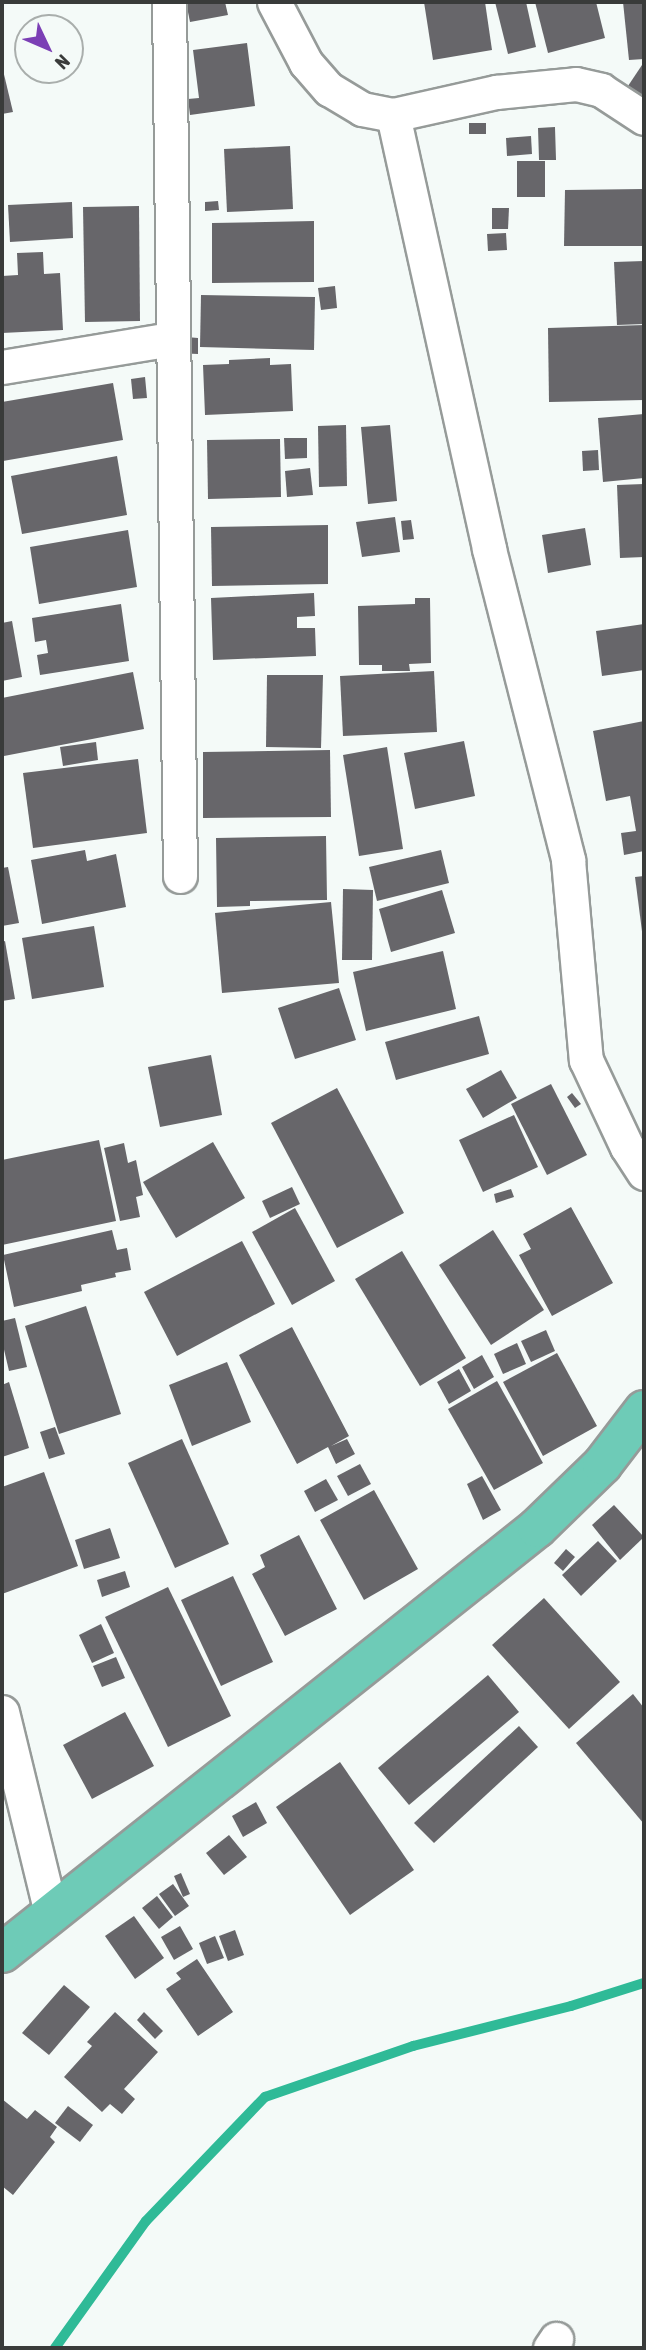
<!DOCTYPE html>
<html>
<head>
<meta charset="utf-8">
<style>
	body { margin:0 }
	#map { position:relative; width:646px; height:2350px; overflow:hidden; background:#f4faf8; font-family:"Asap Condensed",sans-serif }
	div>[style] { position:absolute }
	.stream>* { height:10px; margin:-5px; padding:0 5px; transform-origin:5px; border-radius:5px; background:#2fba97 }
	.building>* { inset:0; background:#67666a }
	.roads { filter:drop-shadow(2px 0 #969b99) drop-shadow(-2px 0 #969b99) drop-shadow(0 2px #969b99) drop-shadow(0 -2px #969b99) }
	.minor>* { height:33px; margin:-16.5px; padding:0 16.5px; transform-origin:16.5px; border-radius:16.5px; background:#fff }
	.major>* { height:38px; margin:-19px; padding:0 19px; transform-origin:19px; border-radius:19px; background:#6ecbb7 }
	span { translate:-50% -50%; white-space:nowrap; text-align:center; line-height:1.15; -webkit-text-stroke:7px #f4faf8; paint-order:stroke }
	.frame { position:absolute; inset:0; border:4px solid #393b3a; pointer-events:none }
	.north { position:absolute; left:14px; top:14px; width:70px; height:70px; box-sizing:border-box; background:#f4faf8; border:2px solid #a9aeac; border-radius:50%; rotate:134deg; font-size:19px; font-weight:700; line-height:28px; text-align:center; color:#393b3a }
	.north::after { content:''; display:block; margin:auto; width:24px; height:32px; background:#7b3fb5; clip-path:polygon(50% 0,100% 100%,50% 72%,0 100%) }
</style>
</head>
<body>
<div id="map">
	<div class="stream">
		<div style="left:55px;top:2348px;width:156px;rotate:-54.4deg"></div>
		<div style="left:146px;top:2221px;width:172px;rotate:-46.2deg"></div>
		<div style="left:265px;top:2097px;width:157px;rotate:-19deg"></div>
		<div style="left:413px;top:2046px;width:163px;rotate:-14.2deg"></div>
		<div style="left:571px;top:2006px;width:77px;rotate:-17.5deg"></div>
	</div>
	<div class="building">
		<div style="clip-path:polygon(186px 2px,225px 2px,228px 15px,190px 22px)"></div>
		<div style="clip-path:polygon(424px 2px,485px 2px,492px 50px,433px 60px)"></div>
		<div style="clip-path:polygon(495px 2px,526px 2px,536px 47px,508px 54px)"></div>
		<div style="clip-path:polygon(535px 2px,596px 2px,605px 38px,548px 53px)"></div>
		<div style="clip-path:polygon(623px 2px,644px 2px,644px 59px,629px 60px)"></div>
		<div style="clip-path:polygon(247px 43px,255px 106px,190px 115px,188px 99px,199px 98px,193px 50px)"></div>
		<div style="clip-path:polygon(642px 65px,644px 67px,644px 97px,628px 86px)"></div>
		<div style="clip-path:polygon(2px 66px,13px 112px,2px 114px)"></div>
		<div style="clip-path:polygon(469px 123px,486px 123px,486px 134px,469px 134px)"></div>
		<div style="clip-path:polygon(555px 127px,556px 160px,539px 160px,538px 128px)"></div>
		<div style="clip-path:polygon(531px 136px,532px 154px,507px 156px,506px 138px)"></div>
		<div style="clip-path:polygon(290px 146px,293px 209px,227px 212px,224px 149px)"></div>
		<div style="clip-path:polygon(517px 161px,545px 161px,545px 197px,517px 197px)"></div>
		<div style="clip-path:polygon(644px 189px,644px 246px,564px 246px,565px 190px)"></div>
		<div style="clip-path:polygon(218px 201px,219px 210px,205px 211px,205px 202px)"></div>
		<div style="clip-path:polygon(72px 202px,73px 238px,10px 242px,8px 205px)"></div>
		<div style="clip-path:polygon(139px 206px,140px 321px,85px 322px,83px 207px)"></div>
		<div style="clip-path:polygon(492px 208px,509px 208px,508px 229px,492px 229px)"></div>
		<div style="clip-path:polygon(314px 221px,314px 282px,212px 283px,212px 223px)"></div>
		<div style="clip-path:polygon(506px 233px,507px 250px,488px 251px,487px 234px)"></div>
		<div style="clip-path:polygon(43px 252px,44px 274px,60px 273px,63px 330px,2px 333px,2px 276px,18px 275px,17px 253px)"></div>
		<div style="clip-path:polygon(644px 261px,644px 324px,617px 325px,614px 262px)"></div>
		<div style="clip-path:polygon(335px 286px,337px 308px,321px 310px,318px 288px)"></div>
		<div style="clip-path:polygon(201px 295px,315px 297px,314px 350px,200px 347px)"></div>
		<div style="clip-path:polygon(644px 325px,644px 400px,549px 402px,548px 328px)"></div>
		<div style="clip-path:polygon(175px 336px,198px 338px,198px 354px,175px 353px)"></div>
		<div style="clip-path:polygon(270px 358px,270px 365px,291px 364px,293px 411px,205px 415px,203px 365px,229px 364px,229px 360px)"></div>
		<div style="clip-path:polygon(145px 377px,147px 398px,133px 399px,131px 379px)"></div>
		<div style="clip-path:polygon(113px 383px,123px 440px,3px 461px,2px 402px)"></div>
		<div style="clip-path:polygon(644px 414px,644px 478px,603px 482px,598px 418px)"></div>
		<div style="clip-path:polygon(346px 425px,347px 486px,319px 487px,318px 426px)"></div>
		<div style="clip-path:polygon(390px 425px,397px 501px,368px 504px,361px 427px)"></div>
		<div style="clip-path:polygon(284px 438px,307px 438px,307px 458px,285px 459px)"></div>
		<div style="clip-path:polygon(280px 439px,281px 497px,208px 499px,207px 440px)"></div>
		<div style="clip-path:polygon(598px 450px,599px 470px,583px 471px,582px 451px)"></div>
		<div style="clip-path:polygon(117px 456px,127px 515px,22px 534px,11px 476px)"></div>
		<div style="clip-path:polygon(310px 468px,313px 495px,287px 497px,285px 471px)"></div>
		<div style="clip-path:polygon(644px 484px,644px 557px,620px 558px,617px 485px)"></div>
		<div style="clip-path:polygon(395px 517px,400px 552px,362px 557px,356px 522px)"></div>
		<div style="clip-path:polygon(411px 520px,414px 539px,403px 540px,401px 521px)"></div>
		<div style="clip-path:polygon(328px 525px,328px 584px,212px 586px,211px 527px)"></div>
		<div style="clip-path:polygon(585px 528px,591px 565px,548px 573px,542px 535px)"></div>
		<div style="clip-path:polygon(128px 530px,137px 587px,39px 604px,30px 547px)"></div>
		<div style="clip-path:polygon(314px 593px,315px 616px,297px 617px,297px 628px,315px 628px,316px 656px,213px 660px,211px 598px)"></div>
		<div style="clip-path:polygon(415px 598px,430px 598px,431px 663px,409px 664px,410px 671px,382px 671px,382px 665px,359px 665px,358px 606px,415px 604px)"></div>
		<div style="clip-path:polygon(121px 604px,129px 661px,40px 675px,37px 655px,48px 653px,46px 640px,35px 642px,32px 618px)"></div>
		<div style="clip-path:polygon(12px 621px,22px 677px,2px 681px,2px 623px)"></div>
		<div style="clip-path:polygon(644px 624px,644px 670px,602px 676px,596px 631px)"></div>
		<div style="clip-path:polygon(434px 671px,437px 732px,343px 736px,340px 676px)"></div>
		<div style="clip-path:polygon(133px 672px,144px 729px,4px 756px,2px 698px)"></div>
		<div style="clip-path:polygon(267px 675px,323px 675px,321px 748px,266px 747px)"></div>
		<div style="clip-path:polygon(644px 721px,644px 851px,624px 855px,621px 833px,636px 831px,630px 796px,606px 801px,593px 731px)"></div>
		<div style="clip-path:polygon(464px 741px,475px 796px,415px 809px,404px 753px)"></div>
		<div style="clip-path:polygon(96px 742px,98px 760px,63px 766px,60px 747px)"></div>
		<div style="clip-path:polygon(387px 747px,403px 849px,359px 856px,343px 755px)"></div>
		<div style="clip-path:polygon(330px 750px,331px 817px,203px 818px,203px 752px)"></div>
		<div style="clip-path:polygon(138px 759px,147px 833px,33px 848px,23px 773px)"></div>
		<div style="clip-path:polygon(326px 836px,327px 900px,250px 901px,250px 906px,217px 907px,216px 838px)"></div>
		<div style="clip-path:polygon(85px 850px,87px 861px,116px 854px,126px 907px,42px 924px,31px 860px)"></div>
		<div style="clip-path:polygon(441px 850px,449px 883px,377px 901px,369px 867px)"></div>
		<div style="clip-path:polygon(8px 867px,19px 923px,2px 926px,2px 868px)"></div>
		<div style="clip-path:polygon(644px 876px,644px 939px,643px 939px,635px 877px)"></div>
		<div style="clip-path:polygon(343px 889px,373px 890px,372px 960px,342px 960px)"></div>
		<div style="clip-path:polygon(442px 890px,455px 933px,391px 952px,379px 909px)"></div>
		<div style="clip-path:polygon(331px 902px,339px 983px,222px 993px,215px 913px)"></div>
		<div style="clip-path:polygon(94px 926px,104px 987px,32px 999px,22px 938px)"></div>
		<div style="clip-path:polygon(5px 941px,15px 999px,2px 1001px,2px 942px)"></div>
		<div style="clip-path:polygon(443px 951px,456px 1009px,366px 1031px,353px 972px)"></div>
		<div style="clip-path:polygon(339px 988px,356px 1040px,295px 1059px,278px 1008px)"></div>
		<div style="clip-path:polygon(479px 1016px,489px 1054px,396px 1080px,385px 1042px)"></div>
		<div style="clip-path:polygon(211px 1055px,222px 1115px,160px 1127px,148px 1067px)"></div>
		<div style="clip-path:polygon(501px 1070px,517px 1098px,483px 1118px,466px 1089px)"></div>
		<div style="clip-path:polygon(551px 1084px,587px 1155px,547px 1175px,511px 1104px)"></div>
		<div style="clip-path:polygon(337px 1088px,404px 1213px,337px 1248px,271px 1123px)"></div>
		<div style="clip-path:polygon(572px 1093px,581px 1104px,575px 1108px,567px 1097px)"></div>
		<div style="clip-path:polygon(514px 1115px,538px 1167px,483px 1192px,459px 1140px)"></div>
		<div style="clip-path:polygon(99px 1140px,116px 1221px,2px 1245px,2px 1160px)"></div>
		<div style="clip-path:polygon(213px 1142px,245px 1198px,176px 1238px,143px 1182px)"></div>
		<div style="clip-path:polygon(124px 1143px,128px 1163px,136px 1160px,143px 1195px,136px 1197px,140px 1217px,120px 1221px,104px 1148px)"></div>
		<div style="clip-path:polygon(292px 1187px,300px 1204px,270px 1218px,262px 1201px)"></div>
		<div style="clip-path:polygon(511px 1189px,514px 1197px,496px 1203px,494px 1194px)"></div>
		<div style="clip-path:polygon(571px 1207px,613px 1283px,552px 1316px,519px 1255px,531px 1249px,523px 1234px)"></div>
		<div style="clip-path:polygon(295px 1208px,335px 1281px,292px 1305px,252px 1232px)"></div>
		<div style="clip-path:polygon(112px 1230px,117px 1250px,127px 1248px,131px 1270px,115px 1273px,116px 1277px,81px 1285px,82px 1291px,14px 1307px,3px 1255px)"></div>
		<div style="clip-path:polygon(493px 1230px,544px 1310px,491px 1345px,439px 1265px)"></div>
		<div style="clip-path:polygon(242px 1241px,275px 1304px,177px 1356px,144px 1292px)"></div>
		<div style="clip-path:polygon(402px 1251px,466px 1358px,420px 1386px,355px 1279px)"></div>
		<div style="clip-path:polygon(86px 1306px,121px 1414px,59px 1434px,25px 1326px)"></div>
		<div style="clip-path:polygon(15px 1318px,27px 1367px,9px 1371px,2px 1341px,2px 1321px)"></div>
		<div style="clip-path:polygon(292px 1327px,349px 1436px,331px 1446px,347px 1439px,355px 1454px,336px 1464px,328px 1447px,297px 1464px,239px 1355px)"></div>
		<div style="clip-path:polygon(546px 1330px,555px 1351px,531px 1362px,521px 1341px)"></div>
		<div style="clip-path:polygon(517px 1343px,526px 1364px,503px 1374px,494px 1354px)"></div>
		<div style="clip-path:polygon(557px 1353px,597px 1426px,543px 1456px,503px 1382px)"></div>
		<div style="clip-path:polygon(482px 1355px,494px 1377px,474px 1389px,462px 1367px)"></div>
		<div style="clip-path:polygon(227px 1362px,251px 1422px,192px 1446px,169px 1385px)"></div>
		<div style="clip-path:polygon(459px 1369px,471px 1391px,449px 1404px,437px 1382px)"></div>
		<div style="clip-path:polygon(497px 1381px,543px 1463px,494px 1490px,448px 1409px)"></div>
		<div style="clip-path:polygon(9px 1382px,29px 1448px,2px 1457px,2px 1385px)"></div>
		<div style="clip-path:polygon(55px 1427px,65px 1454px,49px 1459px,40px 1432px)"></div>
		<div style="clip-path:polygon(182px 1439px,229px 1544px,175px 1568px,128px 1463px)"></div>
		<div style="clip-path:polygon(360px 1464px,371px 1484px,348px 1496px,337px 1476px)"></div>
		<div style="clip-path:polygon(44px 1472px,78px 1566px,2px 1594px,2px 1487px)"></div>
		<div style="clip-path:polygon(482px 1476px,501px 1510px,483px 1520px,467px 1484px)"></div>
		<div style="clip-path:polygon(326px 1479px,338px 1500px,315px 1512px,304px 1491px)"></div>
		<div style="clip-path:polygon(374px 1490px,418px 1569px,364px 1600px,320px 1520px)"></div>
		<div style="clip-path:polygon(614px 1505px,644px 1537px,620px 1560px,592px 1525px)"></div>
		<div style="clip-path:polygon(110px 1528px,120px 1558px,84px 1569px,75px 1540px)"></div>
		<div style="clip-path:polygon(299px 1535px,337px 1609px,285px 1636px,252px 1574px,265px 1567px,260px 1555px)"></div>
		<div style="clip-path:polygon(598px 1541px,617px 1561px,581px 1596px,562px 1575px)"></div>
		<div style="clip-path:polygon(566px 1549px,575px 1557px,563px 1571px,554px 1563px)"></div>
		<div style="clip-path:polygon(125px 1571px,130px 1587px,102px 1597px,97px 1580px)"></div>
		<div style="clip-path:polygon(233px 1576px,273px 1662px,221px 1686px,181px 1600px)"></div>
		<div style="clip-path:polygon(168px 1587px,231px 1716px,168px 1747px,105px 1617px)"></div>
		<div style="clip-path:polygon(544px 1598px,620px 1682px,569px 1729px,492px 1645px)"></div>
		<div style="clip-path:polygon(101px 1624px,114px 1653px,92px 1663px,79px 1635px)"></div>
		<div style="clip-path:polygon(116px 1657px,125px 1678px,102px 1687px,93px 1666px)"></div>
		<div style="clip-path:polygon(488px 1675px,519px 1712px,409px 1805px,378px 1768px)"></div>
		<div style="clip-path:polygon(633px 1694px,644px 1708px,644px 1824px,576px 1743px)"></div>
		<div style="clip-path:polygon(125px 1712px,154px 1766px,92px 1799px,63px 1745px)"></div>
		<div style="clip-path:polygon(519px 1726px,538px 1747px,434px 1843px,414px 1823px)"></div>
		<div style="clip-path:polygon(340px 1762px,414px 1870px,350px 1915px,276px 1807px)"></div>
		<div style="clip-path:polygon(256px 1802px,267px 1823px,243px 1837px,232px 1816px)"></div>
		<div style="clip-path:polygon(229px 1835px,247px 1857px,224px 1875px,206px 1853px)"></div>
		<div style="clip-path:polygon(181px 1873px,190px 1894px,183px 1897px,174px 1876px)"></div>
		<div style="clip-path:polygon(173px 1884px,189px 1906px,175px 1916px,159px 1894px)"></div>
		<div style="clip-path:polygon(157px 1896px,173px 1917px,159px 1929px,142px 1908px)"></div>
		<div style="clip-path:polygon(134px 1916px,164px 1958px,135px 1979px,105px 1936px)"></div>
		<div style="clip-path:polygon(180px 1926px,193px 1949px,174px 1960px,161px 1937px)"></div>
		<div style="clip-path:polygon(235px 1930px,244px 1955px,228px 1961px,219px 1936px)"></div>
		<div style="clip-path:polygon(215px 1936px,224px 1958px,207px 1964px,199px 1943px)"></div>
		<div style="clip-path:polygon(197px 1959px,233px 2012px,198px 2036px,166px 1989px,181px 1979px,176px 1973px)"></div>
		<div style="clip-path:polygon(64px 1985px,90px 2007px,49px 2055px,22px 2033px)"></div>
		<div style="clip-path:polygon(115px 2012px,158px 2052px,124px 2089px,135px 2099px,122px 2114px,110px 2104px,102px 2112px,64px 2077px,92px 2046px,87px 2042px)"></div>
		<div style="clip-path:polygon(144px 2012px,163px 2031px,155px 2039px,137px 2020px)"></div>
		<div style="clip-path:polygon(2px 2099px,27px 2119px,35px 2110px,57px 2127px,50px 2137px,55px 2142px,13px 2195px,2px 2186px)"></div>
		<div style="clip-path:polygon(68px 2106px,93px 2125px,80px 2142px,55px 2123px)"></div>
	</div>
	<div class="roads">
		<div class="minor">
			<div style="left:169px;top:2px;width:874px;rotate:89.28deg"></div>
			<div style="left:274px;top:2px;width:69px;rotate:62.3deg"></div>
			<div style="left:306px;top:63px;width:35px;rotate:49deg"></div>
			<div style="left:329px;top:89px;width:39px;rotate:31deg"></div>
			<div style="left:362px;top:109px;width:32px;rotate:11deg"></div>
			<div style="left:393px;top:115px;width:106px;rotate:-12.6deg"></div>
			<div style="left:496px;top:92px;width:80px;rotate:-5.7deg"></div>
			<div style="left:576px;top:84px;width:26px;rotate:13deg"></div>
			<div style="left:601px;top:90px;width:51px;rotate:33.1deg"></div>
			<div style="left:393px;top:115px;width:444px;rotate:77.5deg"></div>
			<div style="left:489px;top:549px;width:321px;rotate:75.7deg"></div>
			<div style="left:568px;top:860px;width:201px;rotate:84.9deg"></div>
			<div style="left:586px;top:1060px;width:96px;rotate:64.8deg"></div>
			<div style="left:627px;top:1147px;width:31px;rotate:57deg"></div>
			<div style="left:2px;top:367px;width:171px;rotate:-9.4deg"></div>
			<div style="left:2px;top:1712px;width:207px;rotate:76.3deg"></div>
			<div style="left:550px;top:2348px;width:11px;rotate:-56deg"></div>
		</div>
		<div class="major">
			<div style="left:2px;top:1953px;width:683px;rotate:-38.46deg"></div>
			<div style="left:537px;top:1528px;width:91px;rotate:-44.1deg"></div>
			<div style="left:602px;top:1465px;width:69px;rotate:-52.6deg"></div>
		</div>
	</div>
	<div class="frame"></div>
	<div class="north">N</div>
</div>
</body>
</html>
